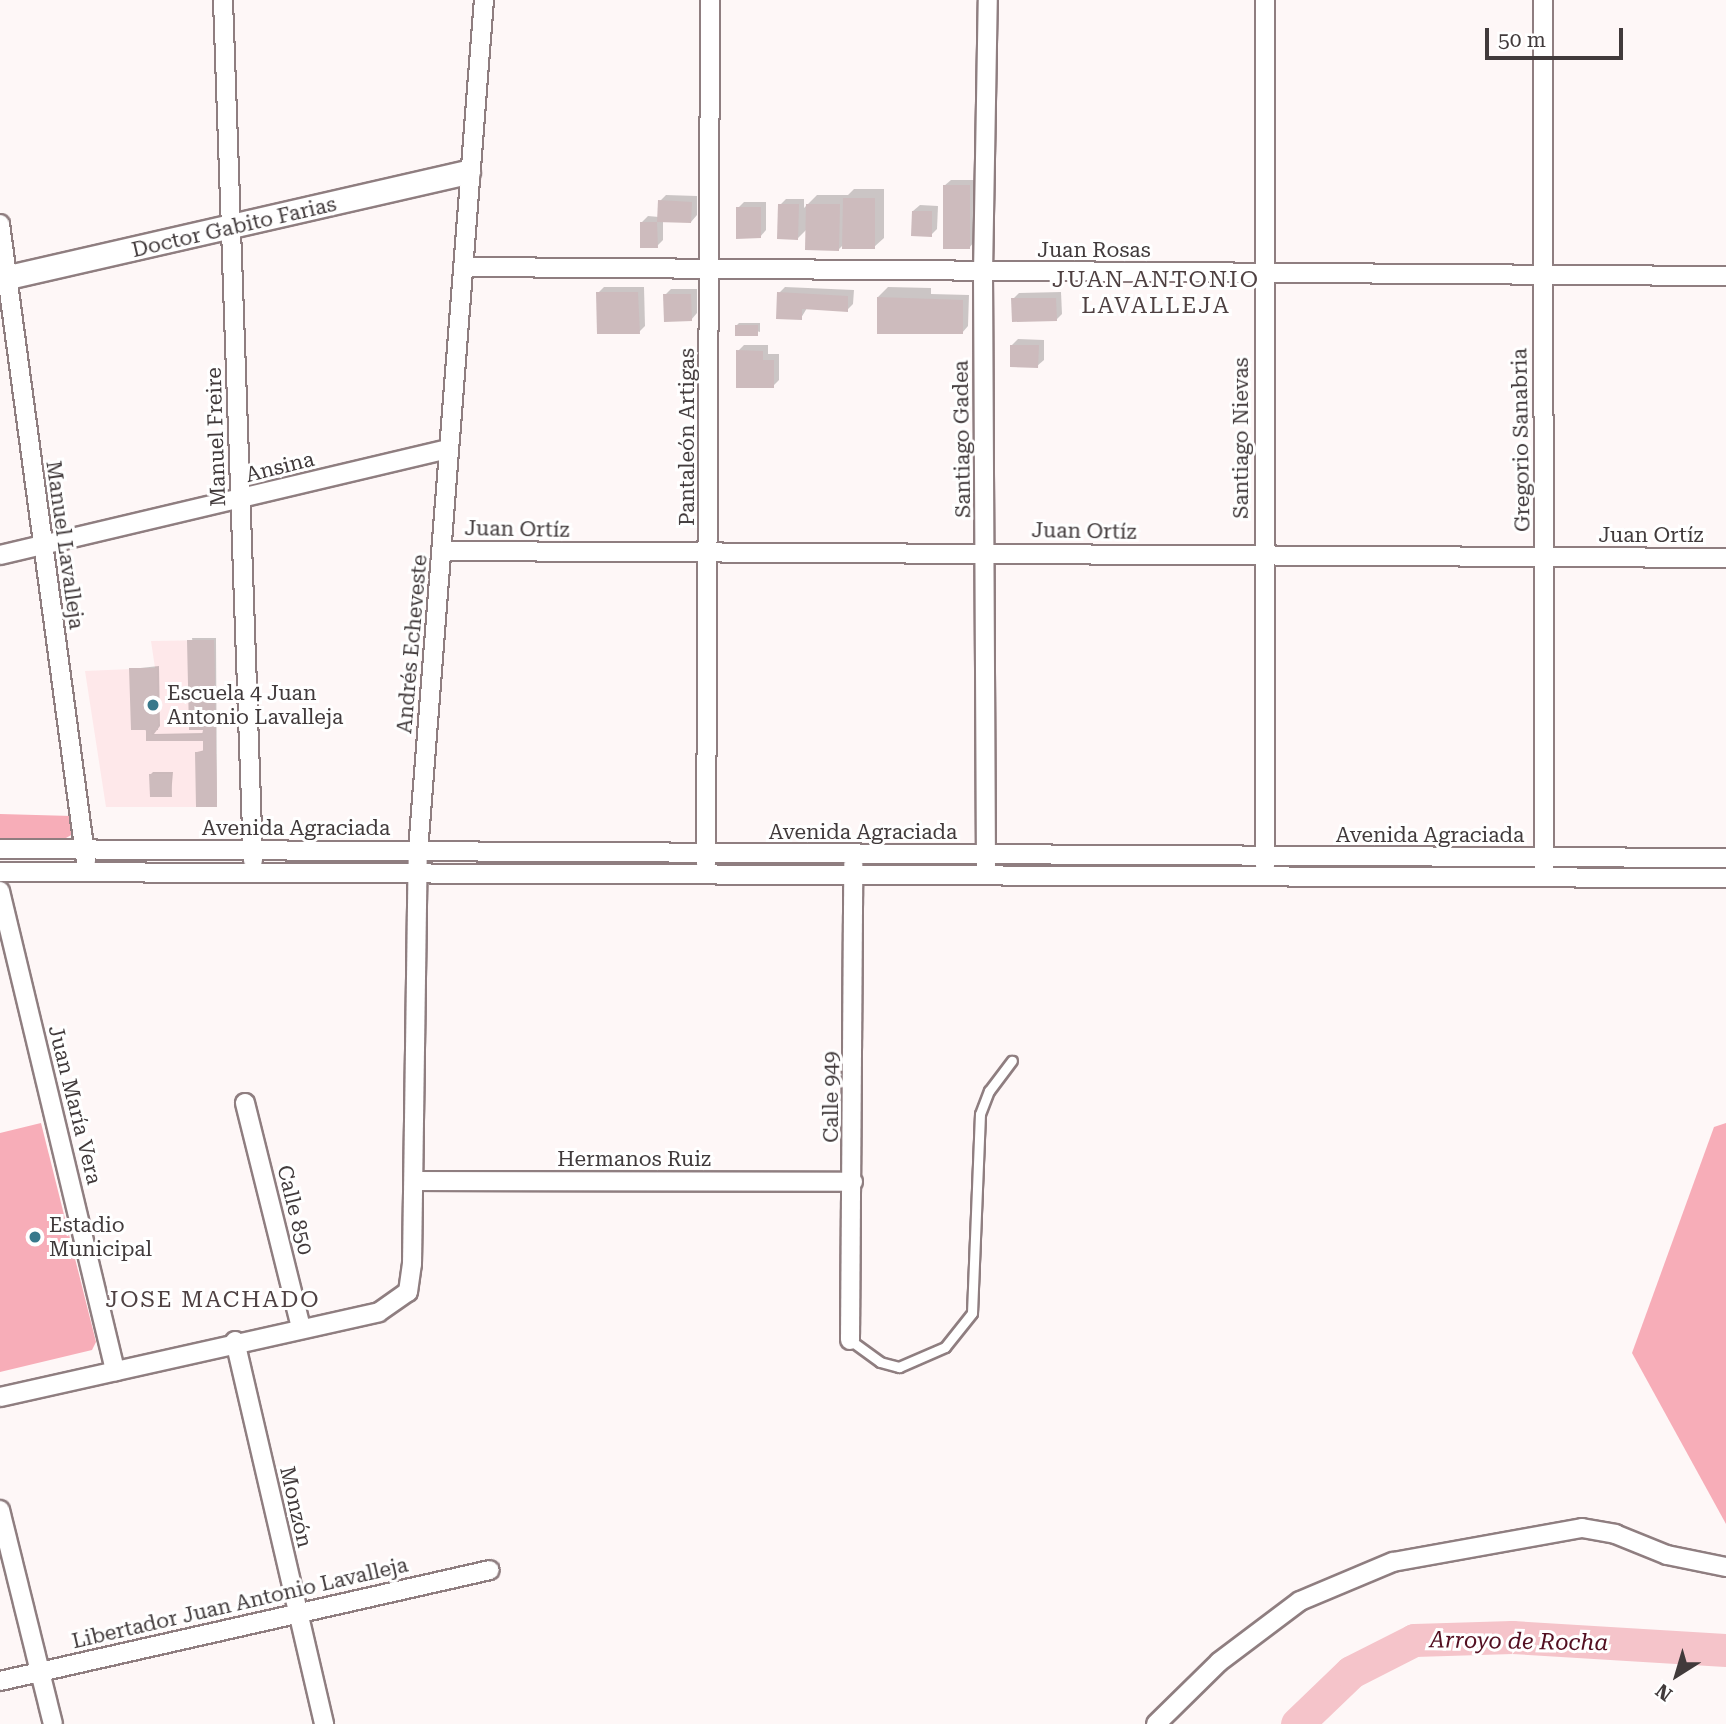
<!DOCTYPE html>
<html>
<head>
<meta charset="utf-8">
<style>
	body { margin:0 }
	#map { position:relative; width:1726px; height:1724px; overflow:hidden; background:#fef7f7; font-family:"Roboto Serif",serif }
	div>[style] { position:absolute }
	.built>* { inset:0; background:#fee8ea }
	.green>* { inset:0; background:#f7adb8 }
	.shadow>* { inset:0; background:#0003 }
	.river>* { height:33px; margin:-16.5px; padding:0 16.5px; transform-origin:16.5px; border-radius:16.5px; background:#f5c4ca }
	.building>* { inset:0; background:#cdbbbd }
	.roads { filter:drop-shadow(2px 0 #8f7e80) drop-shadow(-2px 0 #8f7e80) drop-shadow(0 2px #8f7e80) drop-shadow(0 -2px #8f7e80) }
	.service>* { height:9px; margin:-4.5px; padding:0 4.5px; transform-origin:4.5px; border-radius:4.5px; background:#fff }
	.minor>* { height:18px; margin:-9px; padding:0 9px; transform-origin:9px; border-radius:9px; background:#fff }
	.tertiary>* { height:23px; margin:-11.5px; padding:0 11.5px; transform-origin:11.5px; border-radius:11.5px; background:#fff }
	.dots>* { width:19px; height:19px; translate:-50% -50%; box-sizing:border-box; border:4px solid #fff; border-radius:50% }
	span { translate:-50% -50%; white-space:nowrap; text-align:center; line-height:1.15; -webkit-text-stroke:6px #fff; paint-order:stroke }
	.street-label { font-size:21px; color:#413a3b }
	.poi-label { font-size:21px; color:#413a3b }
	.left { translate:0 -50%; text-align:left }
	.neighbourhood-label { font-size:23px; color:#4f4142; letter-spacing:2px }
	.water-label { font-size:23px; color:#530f21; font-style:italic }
	.north { position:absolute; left:1642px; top:1640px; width:70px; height:70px; -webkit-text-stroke:5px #fff; paint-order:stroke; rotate:217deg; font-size:19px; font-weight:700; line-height:28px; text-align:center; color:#413a3b }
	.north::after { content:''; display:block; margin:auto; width:24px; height:32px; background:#413a3b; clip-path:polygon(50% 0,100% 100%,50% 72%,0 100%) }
	.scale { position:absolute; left:1485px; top:28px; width:138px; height:32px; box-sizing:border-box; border:4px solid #413a3b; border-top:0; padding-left:9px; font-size:21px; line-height:24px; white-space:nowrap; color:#413a3b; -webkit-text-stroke:5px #fff; paint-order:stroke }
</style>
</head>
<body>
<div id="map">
	<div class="built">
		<div style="clip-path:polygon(214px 640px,217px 807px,106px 807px,85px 671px,155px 668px,151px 641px)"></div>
	</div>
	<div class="green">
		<div style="clip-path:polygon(0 814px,72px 816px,73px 834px,66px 838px,0 840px)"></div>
		<div style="clip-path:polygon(41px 1123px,96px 1342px,92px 1350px,0 1372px,0 1133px)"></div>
		<div style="clip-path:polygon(1726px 1123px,1726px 1524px,1632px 1353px,1714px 1127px)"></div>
	</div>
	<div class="shadow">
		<div style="clip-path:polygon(951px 180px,975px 180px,975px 241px,969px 248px,944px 186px)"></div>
		<div style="clip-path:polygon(854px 189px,884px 189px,884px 238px,874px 247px,844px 244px,839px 249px,807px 229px,798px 238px,780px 205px,786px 199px,804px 199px,804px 208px,817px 195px,848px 195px)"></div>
		<div style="clip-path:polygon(666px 195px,697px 196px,697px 215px,691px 222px,663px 221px,663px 240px,657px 246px,642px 222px,648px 216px,659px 217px,660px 201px)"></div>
		<div style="clip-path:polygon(744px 202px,766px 202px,766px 230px,760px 237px,738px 208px)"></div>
		<div style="clip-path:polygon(920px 205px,938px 206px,937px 229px,931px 235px,913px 211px)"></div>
		<div style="clip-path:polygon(604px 287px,644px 287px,645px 326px,639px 332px,598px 293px)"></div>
		<div style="clip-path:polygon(785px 287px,854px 290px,853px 304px,847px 310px,807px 308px,801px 318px,779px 293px)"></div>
		<div style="clip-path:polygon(888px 287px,931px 288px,931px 294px,969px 295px,968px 326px,962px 333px,878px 297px)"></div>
		<div style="clip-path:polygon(671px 289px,697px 289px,697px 313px,691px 320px,665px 295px)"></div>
		<div style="clip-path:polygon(1061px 292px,1062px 314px,1056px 320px,1013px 299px,1019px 293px)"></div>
		<div style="clip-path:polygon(739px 323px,760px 323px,760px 332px,736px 326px)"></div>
		<div style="clip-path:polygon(1018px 339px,1044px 340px,1044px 360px,1037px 366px,1012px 345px)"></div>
		<div style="clip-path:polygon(744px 345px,768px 345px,768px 354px,779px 354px,779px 380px,773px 386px,738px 351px)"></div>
		<div style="clip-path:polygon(192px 638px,216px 638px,217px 805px,197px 752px,205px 750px,204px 739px,148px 740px,131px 669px,159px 666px,160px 726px,154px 734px,204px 733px)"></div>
		<div style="clip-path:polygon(153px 772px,173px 772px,171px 795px,151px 774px)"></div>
	</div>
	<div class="river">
		<div style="left:1297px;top:1724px;width:75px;rotate:-43.9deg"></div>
		<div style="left:1351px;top:1672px;width:71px;rotate:-26.9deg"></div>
		<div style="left:1414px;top:1640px;width:98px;rotate:-1.8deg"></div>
		<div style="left:1512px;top:1637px;width:214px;rotate:3.5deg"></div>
	</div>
	<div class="building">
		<div style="clip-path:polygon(943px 185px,970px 185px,970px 249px,943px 249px)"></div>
		<div style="clip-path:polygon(843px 198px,875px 198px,875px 249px,842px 249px)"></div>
		<div style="clip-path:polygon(658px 200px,692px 202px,691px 223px,657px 222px)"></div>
		<div style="clip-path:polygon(778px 204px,799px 204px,798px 240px,777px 239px)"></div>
		<div style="clip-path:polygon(806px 204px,840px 204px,839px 251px,805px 250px)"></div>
		<div style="clip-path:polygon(736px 207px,761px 207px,761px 238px,736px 239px)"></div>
		<div style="clip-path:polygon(912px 211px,932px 211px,932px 237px,911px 236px)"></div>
		<div style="clip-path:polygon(640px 222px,657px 222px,658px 248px,640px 248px)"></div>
		<div style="clip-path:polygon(596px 292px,638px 292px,640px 334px,597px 334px)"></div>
		<div style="clip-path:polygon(777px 292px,848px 296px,848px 312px,802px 309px,802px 320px,776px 319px)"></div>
		<div style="clip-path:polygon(663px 294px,691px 294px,692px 321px,664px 322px)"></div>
		<div style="clip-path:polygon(877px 297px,963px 300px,963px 334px,877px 334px)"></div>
		<div style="clip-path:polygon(1011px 298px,1056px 298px,1057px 321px,1012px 322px)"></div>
		<div style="clip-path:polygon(735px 325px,758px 325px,758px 336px,735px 336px)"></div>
		<div style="clip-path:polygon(1010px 345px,1039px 345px,1038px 368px,1010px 367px)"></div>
		<div style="clip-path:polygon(736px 350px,763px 351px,763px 360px,774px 360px,774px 388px,736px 388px)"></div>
		<div style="clip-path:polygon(187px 640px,214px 640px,217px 807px,196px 807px,195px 752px,203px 752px,203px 741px,146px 741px,146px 730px,131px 730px,129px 668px,157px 668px,158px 730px,151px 730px,152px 735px,202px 735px,203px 730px,189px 730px)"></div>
		<div style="clip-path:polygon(149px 774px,171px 774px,172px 797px,150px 797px)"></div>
	</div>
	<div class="roads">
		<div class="service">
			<div style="left:850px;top:1340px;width:37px;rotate:36deg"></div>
			<div style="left:880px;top:1362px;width:20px;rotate:15deg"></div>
			<div style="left:899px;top:1367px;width:50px;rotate:-23.5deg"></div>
			<div style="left:945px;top:1347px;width:43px;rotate:-51.5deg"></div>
			<div style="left:972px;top:1313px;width:199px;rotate:-87.7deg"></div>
			<div style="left:980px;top:1114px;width:25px;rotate:-69deg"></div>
			<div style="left:989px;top:1091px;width:38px;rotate:-53deg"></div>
		</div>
		<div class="minor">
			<div style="left:223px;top:0;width:861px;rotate:88deg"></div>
			<div style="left:1265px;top:0;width:866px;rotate:90deg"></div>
			<div style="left:1543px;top:0;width:868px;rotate:89.93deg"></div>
			<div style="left:0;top:224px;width:644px;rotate:82.32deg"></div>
			<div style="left:463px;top:267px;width:1263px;rotate:0.41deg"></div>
			<div style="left:442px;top:551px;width:1284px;rotate:0.31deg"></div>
			<div style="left:0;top:555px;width:460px;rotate:-13.3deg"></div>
			<div style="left:0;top:849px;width:1726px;rotate:0.3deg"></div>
			<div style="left:706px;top:864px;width:864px;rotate:-89.73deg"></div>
			<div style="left:986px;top:867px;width:594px;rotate:-90.29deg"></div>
			<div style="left:983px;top:273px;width:273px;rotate:-89deg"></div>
			<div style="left:0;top:872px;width:1726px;rotate:0.2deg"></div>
			<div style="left:0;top:891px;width:494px;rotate:76.5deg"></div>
			<div style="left:245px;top:1103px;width:231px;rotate:76deg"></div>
			<div style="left:414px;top:1181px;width:439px;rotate:0.1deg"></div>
			<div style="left:850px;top:1340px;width:476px;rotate:-89.6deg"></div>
			<div style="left:235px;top:1341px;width:393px;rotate:76.9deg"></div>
			<div style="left:0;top:1397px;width:388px;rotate:-12.6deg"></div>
			<div style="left:379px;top:1312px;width:35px;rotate:-35deg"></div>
			<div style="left:408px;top:1292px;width:28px;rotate:-82deg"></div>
			<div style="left:412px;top:1264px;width:413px;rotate:-89.2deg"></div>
			<div style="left:418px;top:851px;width:854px;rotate:-85.57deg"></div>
			<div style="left:0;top:1510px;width:220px;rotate:76.1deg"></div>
			<div style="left:0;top:1681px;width:502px;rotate:-12.76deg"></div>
			<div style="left:1156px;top:1724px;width:88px;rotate:-44.5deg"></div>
			<div style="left:1219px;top:1662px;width:101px;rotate:-37deg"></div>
			<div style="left:1300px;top:1601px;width:101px;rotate:-22.8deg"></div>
			<div style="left:1393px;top:1562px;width:192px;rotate:-10.2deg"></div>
			<div style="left:1582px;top:1528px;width:34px;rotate:10deg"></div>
			<div style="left:1615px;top:1534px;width:56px;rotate:22deg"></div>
			<div style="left:1667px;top:1555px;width:60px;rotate:11.5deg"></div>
		</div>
		<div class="tertiary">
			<div style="left:0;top:279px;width:480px;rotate:-12.9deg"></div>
		</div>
	</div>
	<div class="dots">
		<div style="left:153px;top:705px;background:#38788b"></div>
		<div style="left:35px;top:1237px;background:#38788b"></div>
	</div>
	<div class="street-label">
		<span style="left:234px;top:227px;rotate:-13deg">Doctor Gabito Farias</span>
		<span style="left:1094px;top:250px">Juan Rosas</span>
		<span style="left:216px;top:437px;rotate:-92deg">Manuel Freire</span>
		<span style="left:687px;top:437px;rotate:-90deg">Pantaleón Artigas</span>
		<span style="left:1241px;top:438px;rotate:-90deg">Santiago Nievas</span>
		<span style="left:962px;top:439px;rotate:-91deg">Santiago Gadea</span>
		<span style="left:1521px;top:440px;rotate:-91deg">Gregorio Sanabria</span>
		<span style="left:280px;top:467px;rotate:-14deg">Ansina</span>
		<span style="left:517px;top:529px;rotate:1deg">Juan Ortíz</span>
		<span style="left:1084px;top:531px;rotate:1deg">Juan Ortíz</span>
		<span style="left:1651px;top:535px">Juan Ortíz</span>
		<span style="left:65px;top:545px;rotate:82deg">Manuel Lavalleja</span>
		<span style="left:412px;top:644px;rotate:-85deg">Andrés Echeveste</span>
		<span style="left:296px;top:828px">Avenida Agraciada</span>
		<span style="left:863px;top:832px">Avenida Agraciada</span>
		<span style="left:1430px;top:835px">Avenida Agraciada</span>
		<span style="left:831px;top:1097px;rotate:-90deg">Calle 949</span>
		<span style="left:75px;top:1105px;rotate:76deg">Juan María Vera</span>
		<span style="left:634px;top:1159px">Hermanos Ruiz</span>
		<span style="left:295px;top:1210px;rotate:76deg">Calle 850</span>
		<span style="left:296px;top:1507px;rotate:77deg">Monzón</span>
		<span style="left:240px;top:1603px;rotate:-13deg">Libertador Juan Antonio Lavalleja</span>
	</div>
	<div class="poi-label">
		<span class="left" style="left:167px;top:705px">Escuela 4 Juan<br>Antonio Lavalleja</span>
		<span class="left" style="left:49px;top:1237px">Estadio<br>Municipal</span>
	</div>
	<div class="neighbourhood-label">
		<span style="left:1156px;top:293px">JUAN ANTONIO<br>LAVALLEJA</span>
		<span style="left:213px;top:1300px">JOSE MACHADO</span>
	</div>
	<div class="water-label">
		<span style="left:1519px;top:1642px;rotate:1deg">Arroyo de Rocha</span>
	</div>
	<div class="north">N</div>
	<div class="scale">50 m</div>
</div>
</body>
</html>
